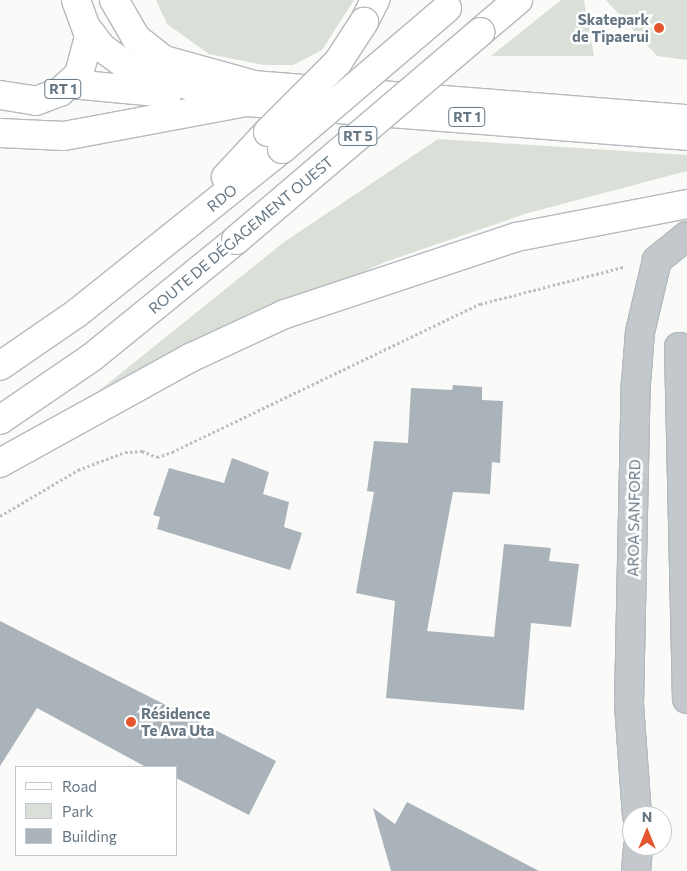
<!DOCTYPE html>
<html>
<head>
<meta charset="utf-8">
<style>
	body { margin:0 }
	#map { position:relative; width:687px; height:871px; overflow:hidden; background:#fafaf8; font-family:Commissioner,sans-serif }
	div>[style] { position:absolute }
	.green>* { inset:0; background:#dadfd7 }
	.building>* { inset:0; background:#aab3b9 }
	.path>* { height:3px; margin-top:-1.5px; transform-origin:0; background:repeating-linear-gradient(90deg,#bbbfc2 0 2.5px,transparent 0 5px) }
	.roads { filter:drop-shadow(1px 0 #b5babe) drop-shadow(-1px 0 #b5babe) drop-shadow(0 1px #b5babe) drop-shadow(0 -1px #b5babe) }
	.minor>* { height:28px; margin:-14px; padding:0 14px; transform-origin:14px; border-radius:14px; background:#c3c8cc }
	.major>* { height:28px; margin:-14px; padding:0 14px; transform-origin:14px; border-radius:14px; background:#fff }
	.highway>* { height:28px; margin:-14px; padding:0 14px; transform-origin:14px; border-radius:14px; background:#fff }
	.bridges { filter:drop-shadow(1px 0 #b4b9bd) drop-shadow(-1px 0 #b4b9bd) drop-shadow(0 1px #b4b9bd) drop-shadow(0 -1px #b4b9bd) }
	.highway-bridge>* { height:28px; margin:-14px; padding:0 14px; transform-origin:14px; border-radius:14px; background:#fff }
	.dots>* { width:14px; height:14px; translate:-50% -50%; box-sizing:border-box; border:2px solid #fff; border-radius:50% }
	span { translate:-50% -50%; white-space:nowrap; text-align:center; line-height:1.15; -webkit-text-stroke:5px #fff; paint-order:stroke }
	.shield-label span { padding:1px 4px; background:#fff; border:1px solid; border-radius:4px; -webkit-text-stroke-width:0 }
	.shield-label { font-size:14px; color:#657683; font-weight:700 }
	.poi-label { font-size:15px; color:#657683; font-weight:700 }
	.right { translate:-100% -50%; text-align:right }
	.left { translate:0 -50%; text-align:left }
	.street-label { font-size:15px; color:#657683 }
	.legend { position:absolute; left:15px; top:766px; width:162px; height:90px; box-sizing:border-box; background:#fff; border:1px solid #c1c8cd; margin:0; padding:6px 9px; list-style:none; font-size:15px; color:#657683 }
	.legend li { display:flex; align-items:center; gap:10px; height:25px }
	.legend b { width:25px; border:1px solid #c1c8cd }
	.north { position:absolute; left:622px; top:806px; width:50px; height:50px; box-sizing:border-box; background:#fff; border:1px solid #c1c8cd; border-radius:50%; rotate:0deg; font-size:14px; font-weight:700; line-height:20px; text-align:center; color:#657683 }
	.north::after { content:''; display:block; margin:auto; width:18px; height:22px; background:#e4572e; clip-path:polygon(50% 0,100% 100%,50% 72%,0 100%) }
</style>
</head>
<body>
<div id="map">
	<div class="green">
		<div style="clip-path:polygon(156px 0,354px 0,322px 50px,293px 65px,264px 65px,209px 54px,167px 24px)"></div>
		<div style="clip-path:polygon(561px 0,584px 0,594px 56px,491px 56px)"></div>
		<div style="clip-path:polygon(606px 0,687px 0,687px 60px,657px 56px)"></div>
		<div style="clip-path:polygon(438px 139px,687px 155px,687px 171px,528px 213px,385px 262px,95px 394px,284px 242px)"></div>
	</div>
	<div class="building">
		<div style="clip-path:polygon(453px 385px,482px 387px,482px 400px,503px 401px,500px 463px,492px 462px,490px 494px,453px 492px,427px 631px,494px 637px,504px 544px,551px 548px,549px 561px,579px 564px,571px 627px,531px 623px,524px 710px,386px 698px,395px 601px,356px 593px,374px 492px,367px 491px,374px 441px,408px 443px,411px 388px,452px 390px)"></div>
		<div style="clip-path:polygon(232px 458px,269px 472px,263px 494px,289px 502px,284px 527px,302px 533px,290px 570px,157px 529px,160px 517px,153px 515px,169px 468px,224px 483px)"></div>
		<div style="clip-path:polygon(0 621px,276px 761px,249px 815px,176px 778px,176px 767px,146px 767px,37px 708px,0 766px)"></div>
		<div style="clip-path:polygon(407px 802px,539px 871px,391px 871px,373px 808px,395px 824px)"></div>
	</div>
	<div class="path">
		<div style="left:0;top:516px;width:91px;rotate:-30.5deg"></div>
		<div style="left:78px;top:470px;width:50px;rotate:-21deg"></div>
		<div style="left:125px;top:452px;width:17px;rotate:-3deg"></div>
		<div style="left:142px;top:451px;width:16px;rotate:22deg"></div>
		<div style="left:157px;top:457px;width:16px;rotate:-18deg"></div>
		<div style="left:172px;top:452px;width:342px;rotate:-25.7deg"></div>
		<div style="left:480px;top:304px;width:148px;rotate:-14.5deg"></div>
	</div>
	<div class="roads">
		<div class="minor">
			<div style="left:679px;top:347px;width:352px;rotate:88.7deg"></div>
			<div style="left:637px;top:816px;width:112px;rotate:-94.1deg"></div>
			<div style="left:629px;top:704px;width:321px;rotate:-88.8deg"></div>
			<div style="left:636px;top:383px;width:51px;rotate:-85.5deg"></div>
			<div style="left:640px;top:332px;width:74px;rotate:-76.7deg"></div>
			<div style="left:657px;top:260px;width:38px;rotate:-39deg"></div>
			<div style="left:636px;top:871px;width:25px;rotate:-85deg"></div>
		</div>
		<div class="major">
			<div style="left:89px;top:31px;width:20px;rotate:53deg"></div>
			<div style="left:101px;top:47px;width:37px;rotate:36deg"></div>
			<div style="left:131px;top:69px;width:121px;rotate:15.9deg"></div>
			<div style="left:247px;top:102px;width:441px;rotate:4.4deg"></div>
			<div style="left:71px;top:84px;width:97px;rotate:5.3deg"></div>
			<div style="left:0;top:95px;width:36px;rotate:9deg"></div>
			<div style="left:36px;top:101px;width:26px;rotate:-21deg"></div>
			<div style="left:60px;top:92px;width:26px;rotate:-43deg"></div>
			<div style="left:79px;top:74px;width:39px;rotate:-75deg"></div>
			<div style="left:89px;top:36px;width:38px;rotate:-110deg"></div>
			<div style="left:0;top:133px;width:64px;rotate:2.7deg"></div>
			<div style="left:64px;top:136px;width:180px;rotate:-10.6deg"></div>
		</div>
		<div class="highway">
			<div style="left:114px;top:0;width:44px;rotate:59.9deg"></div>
			<div style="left:136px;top:38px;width:36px;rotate:38deg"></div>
			<div style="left:164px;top:60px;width:93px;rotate:15.5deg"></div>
			<div style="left:254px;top:85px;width:434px;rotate:4.5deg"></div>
			<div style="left:364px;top:22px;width:25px;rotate:-63deg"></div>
			<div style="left:480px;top:32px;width:50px;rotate:-40.1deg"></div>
			<div style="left:226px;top:177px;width:62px;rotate:-47deg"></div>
			<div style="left:0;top:366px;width:93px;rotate:-34.5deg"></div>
			<div style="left:77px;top:313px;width:263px;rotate:-38.7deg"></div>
			<div style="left:0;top:420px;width:110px;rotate:-34.3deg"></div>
			<div style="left:91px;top:358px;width:187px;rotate:-39.1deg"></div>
			<div style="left:0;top:463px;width:217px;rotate:-28.9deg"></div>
			<div style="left:190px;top:358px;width:105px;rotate:-24.9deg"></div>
			<div style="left:285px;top:314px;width:243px;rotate:-18.4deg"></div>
			<div style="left:516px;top:237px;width:174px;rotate:-10.9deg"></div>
		</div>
	</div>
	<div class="bridges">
		<div class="highway-bridge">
			<div style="left:268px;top:132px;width:99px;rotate:-45deg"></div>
			<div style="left:338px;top:62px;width:48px;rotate:-57deg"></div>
			<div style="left:282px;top:149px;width:217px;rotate:-40.5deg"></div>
			<div style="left:236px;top:240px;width:321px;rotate:-40.4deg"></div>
		</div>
	</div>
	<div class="dots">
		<div style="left:659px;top:28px;background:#e4572e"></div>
		<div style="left:131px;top:722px;background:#e4572e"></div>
	</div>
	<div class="shield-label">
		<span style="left:63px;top:89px">RT 1</span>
		<span style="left:467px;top:117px">RT 1</span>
		<span style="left:358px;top:136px">RT 5</span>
	</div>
	<div class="poi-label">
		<span class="right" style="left:649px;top:28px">Skatepark<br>de Tipaerui</span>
		<span class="left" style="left:141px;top:722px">Résidence<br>Te Ava Uta</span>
	</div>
	<div class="street-label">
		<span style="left:222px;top:198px;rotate:-39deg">RDO</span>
		<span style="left:241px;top:235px;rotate:-40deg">ROUTE DE DÉGAGEMENT OUEST</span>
		<span style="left:634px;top:518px;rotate:-89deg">AROA SANFORD</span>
	</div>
	<ul class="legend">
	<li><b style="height:6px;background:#fff"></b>Road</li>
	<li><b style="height:14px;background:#dadfd7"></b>Park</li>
	<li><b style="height:14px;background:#aab3b9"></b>Building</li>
	</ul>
	<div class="north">N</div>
</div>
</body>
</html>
